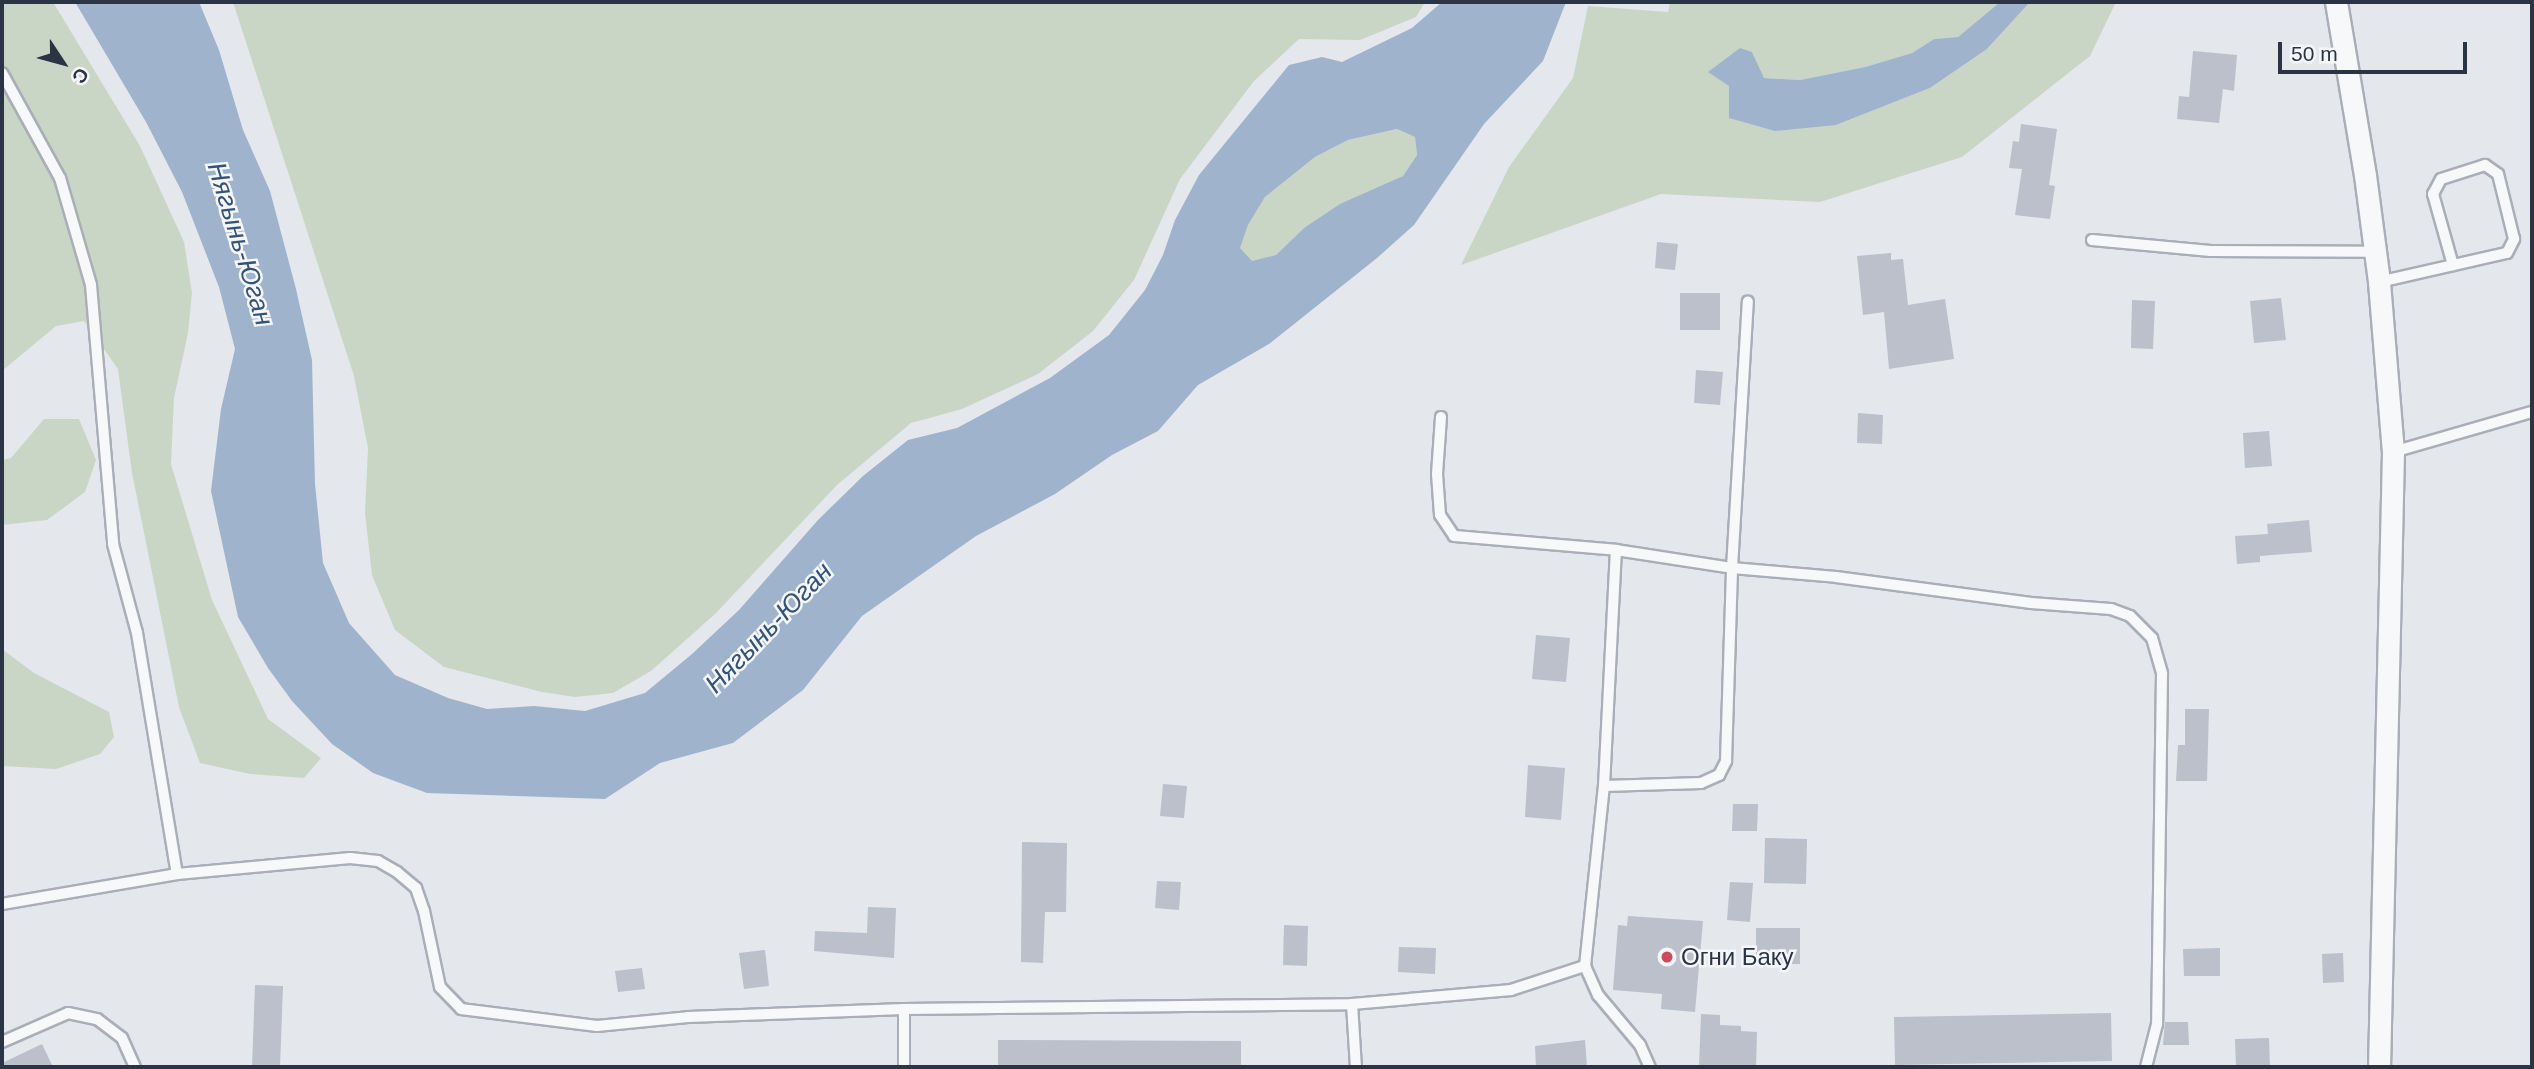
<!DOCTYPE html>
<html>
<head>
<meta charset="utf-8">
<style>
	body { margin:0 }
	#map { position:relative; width:2534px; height:1069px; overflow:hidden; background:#e4e7ec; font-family:Arial,sans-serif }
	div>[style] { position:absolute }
	.green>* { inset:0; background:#c9d6c5 }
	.water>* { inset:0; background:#9fb4cc }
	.building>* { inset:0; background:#bbc0ca }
	.roads { filter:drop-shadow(2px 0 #a9aeb7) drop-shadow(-2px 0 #a9aeb7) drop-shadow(0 2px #a9aeb7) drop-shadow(0 -2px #a9aeb7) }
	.service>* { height:10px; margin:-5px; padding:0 5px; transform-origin:5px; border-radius:5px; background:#f7f8fa }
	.minor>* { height:21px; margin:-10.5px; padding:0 10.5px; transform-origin:10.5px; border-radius:10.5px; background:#f7f8fa }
	.dots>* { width:19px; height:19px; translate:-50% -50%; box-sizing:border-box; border:4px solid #f4f6f9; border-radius:50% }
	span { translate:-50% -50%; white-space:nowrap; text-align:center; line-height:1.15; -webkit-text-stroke:5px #f4f6f9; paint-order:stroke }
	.poi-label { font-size:24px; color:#2b3445 }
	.left { translate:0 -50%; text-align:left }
	.water-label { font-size:26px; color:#34527a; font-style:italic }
	.frame { position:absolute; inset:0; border:4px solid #2b3445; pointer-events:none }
	.north { position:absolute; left:28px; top:28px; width:70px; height:70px; -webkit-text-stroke:5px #f4f6f9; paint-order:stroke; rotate:126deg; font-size:19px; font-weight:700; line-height:28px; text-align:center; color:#2b3445 }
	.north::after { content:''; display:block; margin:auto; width:24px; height:32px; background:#2b3445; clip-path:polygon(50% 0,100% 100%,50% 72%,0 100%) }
	.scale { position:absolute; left:2278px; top:42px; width:189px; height:32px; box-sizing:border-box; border:4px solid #2b3445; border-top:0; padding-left:9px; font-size:21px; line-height:24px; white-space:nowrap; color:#2b3445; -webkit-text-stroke:5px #f4f6f9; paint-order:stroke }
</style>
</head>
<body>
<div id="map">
	<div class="green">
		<div style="clip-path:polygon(2px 2px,53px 2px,140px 146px,184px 242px,192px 293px,188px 333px,174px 398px,171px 464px,212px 600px,268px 719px,321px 758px,304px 778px,250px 774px,200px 763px,179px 707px,132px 473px,118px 369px,84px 321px,56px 326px,2px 371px)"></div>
		<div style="clip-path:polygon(233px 2px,1425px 2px,1416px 17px,1360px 40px,1299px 39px,1254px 81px,1180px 179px,1134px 280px,1093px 331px,1038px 374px,962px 409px,911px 423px,837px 485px,715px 614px,651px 671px,613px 693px,575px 697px,542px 692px,444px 667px,395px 630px,372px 575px,365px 513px,368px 448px,354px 376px)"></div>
		<div style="clip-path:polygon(1670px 2px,2000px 2px,1958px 37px,1934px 39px,1912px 53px,1865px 67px,1800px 80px,1763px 78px,1752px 52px,1719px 77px,1729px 86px,1836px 125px,1930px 88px,1987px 49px,2030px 2px,2116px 2px,2090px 56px,1962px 157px,1820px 202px,1661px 194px,1461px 265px,1509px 167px,1573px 78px,1588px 6px,1668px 12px)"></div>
		<div style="clip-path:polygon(1397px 129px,1415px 137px,1417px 155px,1403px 176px,1304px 228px,1276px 255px,1252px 262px,1239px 248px,1248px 225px,1265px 197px,1315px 157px,1348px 140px)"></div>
		<div style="clip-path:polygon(44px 419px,79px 419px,96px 460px,85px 492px,47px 520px,2px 525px,2px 460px,11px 458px)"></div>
		<div style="clip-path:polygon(2px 649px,34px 673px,109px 712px,114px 737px,100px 754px,56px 769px,2px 766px)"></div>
	</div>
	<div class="water">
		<div style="clip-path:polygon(evenodd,75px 2px,199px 2px,219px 50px,243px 130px,270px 191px,296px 289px,312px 360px,315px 484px,323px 563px,349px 623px,395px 675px,448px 698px,487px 709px,534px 706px,585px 711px,645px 693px,692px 654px,739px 610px,818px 520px,863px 476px,908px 440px,957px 428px,1050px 378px,1109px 335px,1145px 290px,1163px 255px,1175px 220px,1199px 175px,1289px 65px,1322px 57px,1342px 62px,1412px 28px,1442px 2px,1566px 2px,1543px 61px,1484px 124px,1414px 225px,1377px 258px,1269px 344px,1198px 385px,1158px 431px,1112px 455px,1055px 494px,976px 536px,862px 616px,803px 690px,733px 743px,660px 763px,605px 799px,427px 793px,373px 773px,332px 744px,292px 701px,268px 668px,238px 617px,211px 491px,221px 409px,235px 349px,219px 287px,182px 192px,146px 122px,75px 2px,1397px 129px,1415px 137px,1417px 155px,1403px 176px,1340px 204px,1304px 228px,1276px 255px,1252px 261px,1240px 248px,1248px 225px,1265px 197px,1315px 157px,1348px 140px,1397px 129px)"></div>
		<div style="clip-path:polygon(2000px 2px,2030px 2px,1987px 49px,1930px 88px,1836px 125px,1775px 131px,1729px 118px,1729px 86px,1708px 72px,1740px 48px,1752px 52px,1764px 78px,1800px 80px,1865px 67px,1912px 53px,1934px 39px,1958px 37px)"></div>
	</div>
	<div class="building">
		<div style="clip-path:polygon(2193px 51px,2237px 55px,2234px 91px,2223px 89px,2219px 123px,2177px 119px,2179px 96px,2189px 97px)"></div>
		<div style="clip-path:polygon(2021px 124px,2057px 129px,2049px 185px,2055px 186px,2050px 219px,2015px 215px,2022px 169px,2009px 168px,2013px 141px,2019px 142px)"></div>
		<div style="clip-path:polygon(1657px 242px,1678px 244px,1675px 270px,1655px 268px)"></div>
		<div style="clip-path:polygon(1891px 253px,1891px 260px,1903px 259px,1908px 305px,1945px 299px,1954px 359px,1889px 369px,1884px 312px,1863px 315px,1857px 256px)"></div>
		<div style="clip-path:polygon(1680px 293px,1720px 293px,1720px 330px,1680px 330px)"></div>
		<div style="clip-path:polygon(2281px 298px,2286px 340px,2254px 343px,2250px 301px)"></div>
		<div style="clip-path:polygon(2132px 300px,2155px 301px,2153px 349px,2131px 348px)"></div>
		<div style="clip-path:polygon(1696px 370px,1723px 372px,1720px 405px,1694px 403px)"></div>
		<div style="clip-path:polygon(1858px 413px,1883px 415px,1882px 444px,1857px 443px)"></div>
		<div style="clip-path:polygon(2269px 431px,2272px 466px,2245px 468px,2243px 433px)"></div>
		<div style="clip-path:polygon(2309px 520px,2312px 552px,2260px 556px,2260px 562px,2237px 564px,2235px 536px,2268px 534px,2267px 524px)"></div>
		<div style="clip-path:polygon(1536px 635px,1570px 638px,1566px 682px,1532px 679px)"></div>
		<div style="clip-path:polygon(2185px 709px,2209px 709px,2207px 781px,2176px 781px,2178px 745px,2185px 745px)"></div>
		<div style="clip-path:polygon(1528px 765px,1565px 768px,1561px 820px,1525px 817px)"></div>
		<div style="clip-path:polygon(1163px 784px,1187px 786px,1184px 818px,1160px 816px)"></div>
		<div style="clip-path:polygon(1733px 804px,1758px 804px,1757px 831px,1732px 831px)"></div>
		<div style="clip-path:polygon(1765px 838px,1807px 839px,1806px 884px,1764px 883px)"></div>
		<div style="clip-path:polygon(1022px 842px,1067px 843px,1066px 912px,1045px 912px,1043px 963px,1021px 962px)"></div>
		<div style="clip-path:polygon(1157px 881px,1181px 882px,1179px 910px,1155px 908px)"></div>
		<div style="clip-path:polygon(1730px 882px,1753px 883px,1750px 922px,1727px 920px)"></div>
		<div style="clip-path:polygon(868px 907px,896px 908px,894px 958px,814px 951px,815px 931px,867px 933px)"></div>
		<div style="clip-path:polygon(1628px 916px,1703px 921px,1695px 1012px,1661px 1009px,1662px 994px,1613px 990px,1618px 925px,1627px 926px)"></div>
		<div style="clip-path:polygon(1284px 925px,1308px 926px,1307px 966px,1283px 965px)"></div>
		<div style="clip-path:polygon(1756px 928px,1800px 928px,1800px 964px,1756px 964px)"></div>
		<div style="clip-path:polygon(1399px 947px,1436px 948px,1435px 974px,1398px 972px)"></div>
		<div style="clip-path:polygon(2220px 948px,2220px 976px,2184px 976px,2183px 949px)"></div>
		<div style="clip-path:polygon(765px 950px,769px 986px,744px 989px,739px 953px)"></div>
		<div style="clip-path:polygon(2343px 953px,2344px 982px,2323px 983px,2322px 954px)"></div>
		<div style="clip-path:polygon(642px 968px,645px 989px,618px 992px,615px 971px)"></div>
		<div style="clip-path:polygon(255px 985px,283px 986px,280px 1067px,252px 1067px)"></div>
		<div style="clip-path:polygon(2111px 1013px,2112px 1061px,1895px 1065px,1894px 1017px)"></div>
		<div style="clip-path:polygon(1701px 1014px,1720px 1015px,1720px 1025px,1741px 1026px,1741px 1031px,1757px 1032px,1756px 1067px,1699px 1067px)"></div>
		<div style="clip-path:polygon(2165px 1022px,2188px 1022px,2189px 1045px,2163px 1045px)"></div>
		<div style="clip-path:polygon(2269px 1038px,2270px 1067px,2236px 1067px,2235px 1039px)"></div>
		<div style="clip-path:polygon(998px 1040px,1241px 1041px,1241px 1067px,998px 1067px)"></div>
		<div style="clip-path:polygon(1585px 1040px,1587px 1067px,1536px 1067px,1535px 1046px)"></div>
		<div style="clip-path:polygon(42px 1044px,53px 1067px,2px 1067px,2px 1063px)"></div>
	</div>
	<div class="roads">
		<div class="service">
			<div style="left:2px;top:73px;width:120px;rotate:61.1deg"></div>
			<div style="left:60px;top:178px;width:111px;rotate:73.8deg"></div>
			<div style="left:91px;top:285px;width:260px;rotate:85.1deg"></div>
			<div style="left:113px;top:544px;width:92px;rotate:74.9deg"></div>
			<div style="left:137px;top:633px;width:244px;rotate:80.6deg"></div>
			<div style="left:2092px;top:240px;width:119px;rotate:5.3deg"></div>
			<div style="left:2210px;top:251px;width:165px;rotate:0.3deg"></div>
			<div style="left:2379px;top:282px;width:131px;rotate:-12.8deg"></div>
			<div style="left:2507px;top:253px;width:16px;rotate:-63deg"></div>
			<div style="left:2514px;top:239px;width:67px;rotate:-103.8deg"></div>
			<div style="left:2498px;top:174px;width:16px;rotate:-145deg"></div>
			<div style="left:2485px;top:165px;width:46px;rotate:162.3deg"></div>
			<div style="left:2441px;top:179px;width:17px;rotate:118deg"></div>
			<div style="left:2433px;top:194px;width:74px;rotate:74.3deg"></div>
			<div style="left:1441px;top:417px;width:57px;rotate:94deg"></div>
			<div style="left:1437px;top:474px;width:41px;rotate:85.8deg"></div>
			<div style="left:1440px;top:515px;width:25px;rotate:56deg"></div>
			<div style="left:1454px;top:536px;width:163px;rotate:4.9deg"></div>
			<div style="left:2393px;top:452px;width:145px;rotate:-16.1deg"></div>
			<div style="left:1604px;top:786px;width:97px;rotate:-1.8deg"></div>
			<div style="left:1701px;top:783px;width:20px;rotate:-24deg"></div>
			<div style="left:1719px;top:775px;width:16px;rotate:-63deg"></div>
			<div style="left:1726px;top:761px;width:193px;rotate:-88.2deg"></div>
			<div style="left:1732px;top:568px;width:267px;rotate:-86.6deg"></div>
			<div style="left:2px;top:904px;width:178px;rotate:-9.7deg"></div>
			<div style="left:177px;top:874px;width:174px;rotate:-5.3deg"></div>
			<div style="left:350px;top:858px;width:28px;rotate:6deg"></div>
			<div style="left:378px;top:861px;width:22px;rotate:30deg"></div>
			<div style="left:397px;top:872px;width:25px;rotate:40deg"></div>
			<div style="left:416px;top:888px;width:24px;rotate:71deg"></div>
			<div style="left:424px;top:911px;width:78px;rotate:78.1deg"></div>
			<div style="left:440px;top:987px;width:30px;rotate:46deg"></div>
			<div style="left:461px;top:1009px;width:137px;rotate:7.1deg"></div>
			<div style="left:597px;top:1026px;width:91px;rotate:-5.6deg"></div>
			<div style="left:688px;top:1017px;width:216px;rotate:-2.1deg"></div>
			<div style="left:1585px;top:966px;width:32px;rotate:66deg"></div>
			<div style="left:1598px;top:995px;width:65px;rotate:50deg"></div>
			<div style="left:1640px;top:1045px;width:24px;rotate:66deg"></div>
			<div style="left:1352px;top:1004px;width:63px;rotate:86.4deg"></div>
			<div style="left:2px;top:1042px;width:72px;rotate:-23.7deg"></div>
			<div style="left:68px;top:1013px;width:30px;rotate:12deg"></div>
			<div style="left:97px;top:1019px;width:31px;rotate:37deg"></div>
			<div style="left:122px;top:1038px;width:32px;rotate:66deg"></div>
			<div style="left:904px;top:1067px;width:58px;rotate:-90deg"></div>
			<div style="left:904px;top:1009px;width:448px;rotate:-0.6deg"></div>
			<div style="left:1352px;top:1004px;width:160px;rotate:-5deg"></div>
			<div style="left:1511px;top:990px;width:78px;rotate:-18deg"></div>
			<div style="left:1585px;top:966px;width:181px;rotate:-84deg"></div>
			<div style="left:1604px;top:786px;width:236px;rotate:-87.1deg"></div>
			<div style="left:1616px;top:550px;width:117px;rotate:8.8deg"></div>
			<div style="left:1732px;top:568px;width:104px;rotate:4.9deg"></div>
			<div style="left:1836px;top:577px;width:197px;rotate:7.6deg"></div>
			<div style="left:2031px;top:603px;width:80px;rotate:4.3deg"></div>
			<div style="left:2111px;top:609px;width:20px;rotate:20deg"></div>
			<div style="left:2130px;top:616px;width:31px;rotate:45deg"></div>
			<div style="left:2152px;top:638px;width:37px;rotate:74deg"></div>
			<div style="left:2162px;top:674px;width:350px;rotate:90.8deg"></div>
			<div style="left:2157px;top:1024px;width:44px;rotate:104.3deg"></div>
		</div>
		<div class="minor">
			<div style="left:2336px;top:2px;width:175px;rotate:80.5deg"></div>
			<div style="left:2365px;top:175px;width:108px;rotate:82.5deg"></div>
			<div style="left:2379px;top:282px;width:171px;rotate:85.3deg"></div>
			<div style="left:2393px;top:452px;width:615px;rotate:91.3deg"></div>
		</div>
	</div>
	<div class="dots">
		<div style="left:1667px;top:957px;background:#d1495b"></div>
	</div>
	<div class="poi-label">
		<span class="left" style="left:1681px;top:957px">Огни Баку</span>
	</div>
	<div class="water-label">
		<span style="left:240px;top:244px;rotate:73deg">Нягынь-Юган</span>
		<span style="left:769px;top:628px;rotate:-46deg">Нягынь-Юган</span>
	</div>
	<div class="frame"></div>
	<div class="north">С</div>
	<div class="scale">50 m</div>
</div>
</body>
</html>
